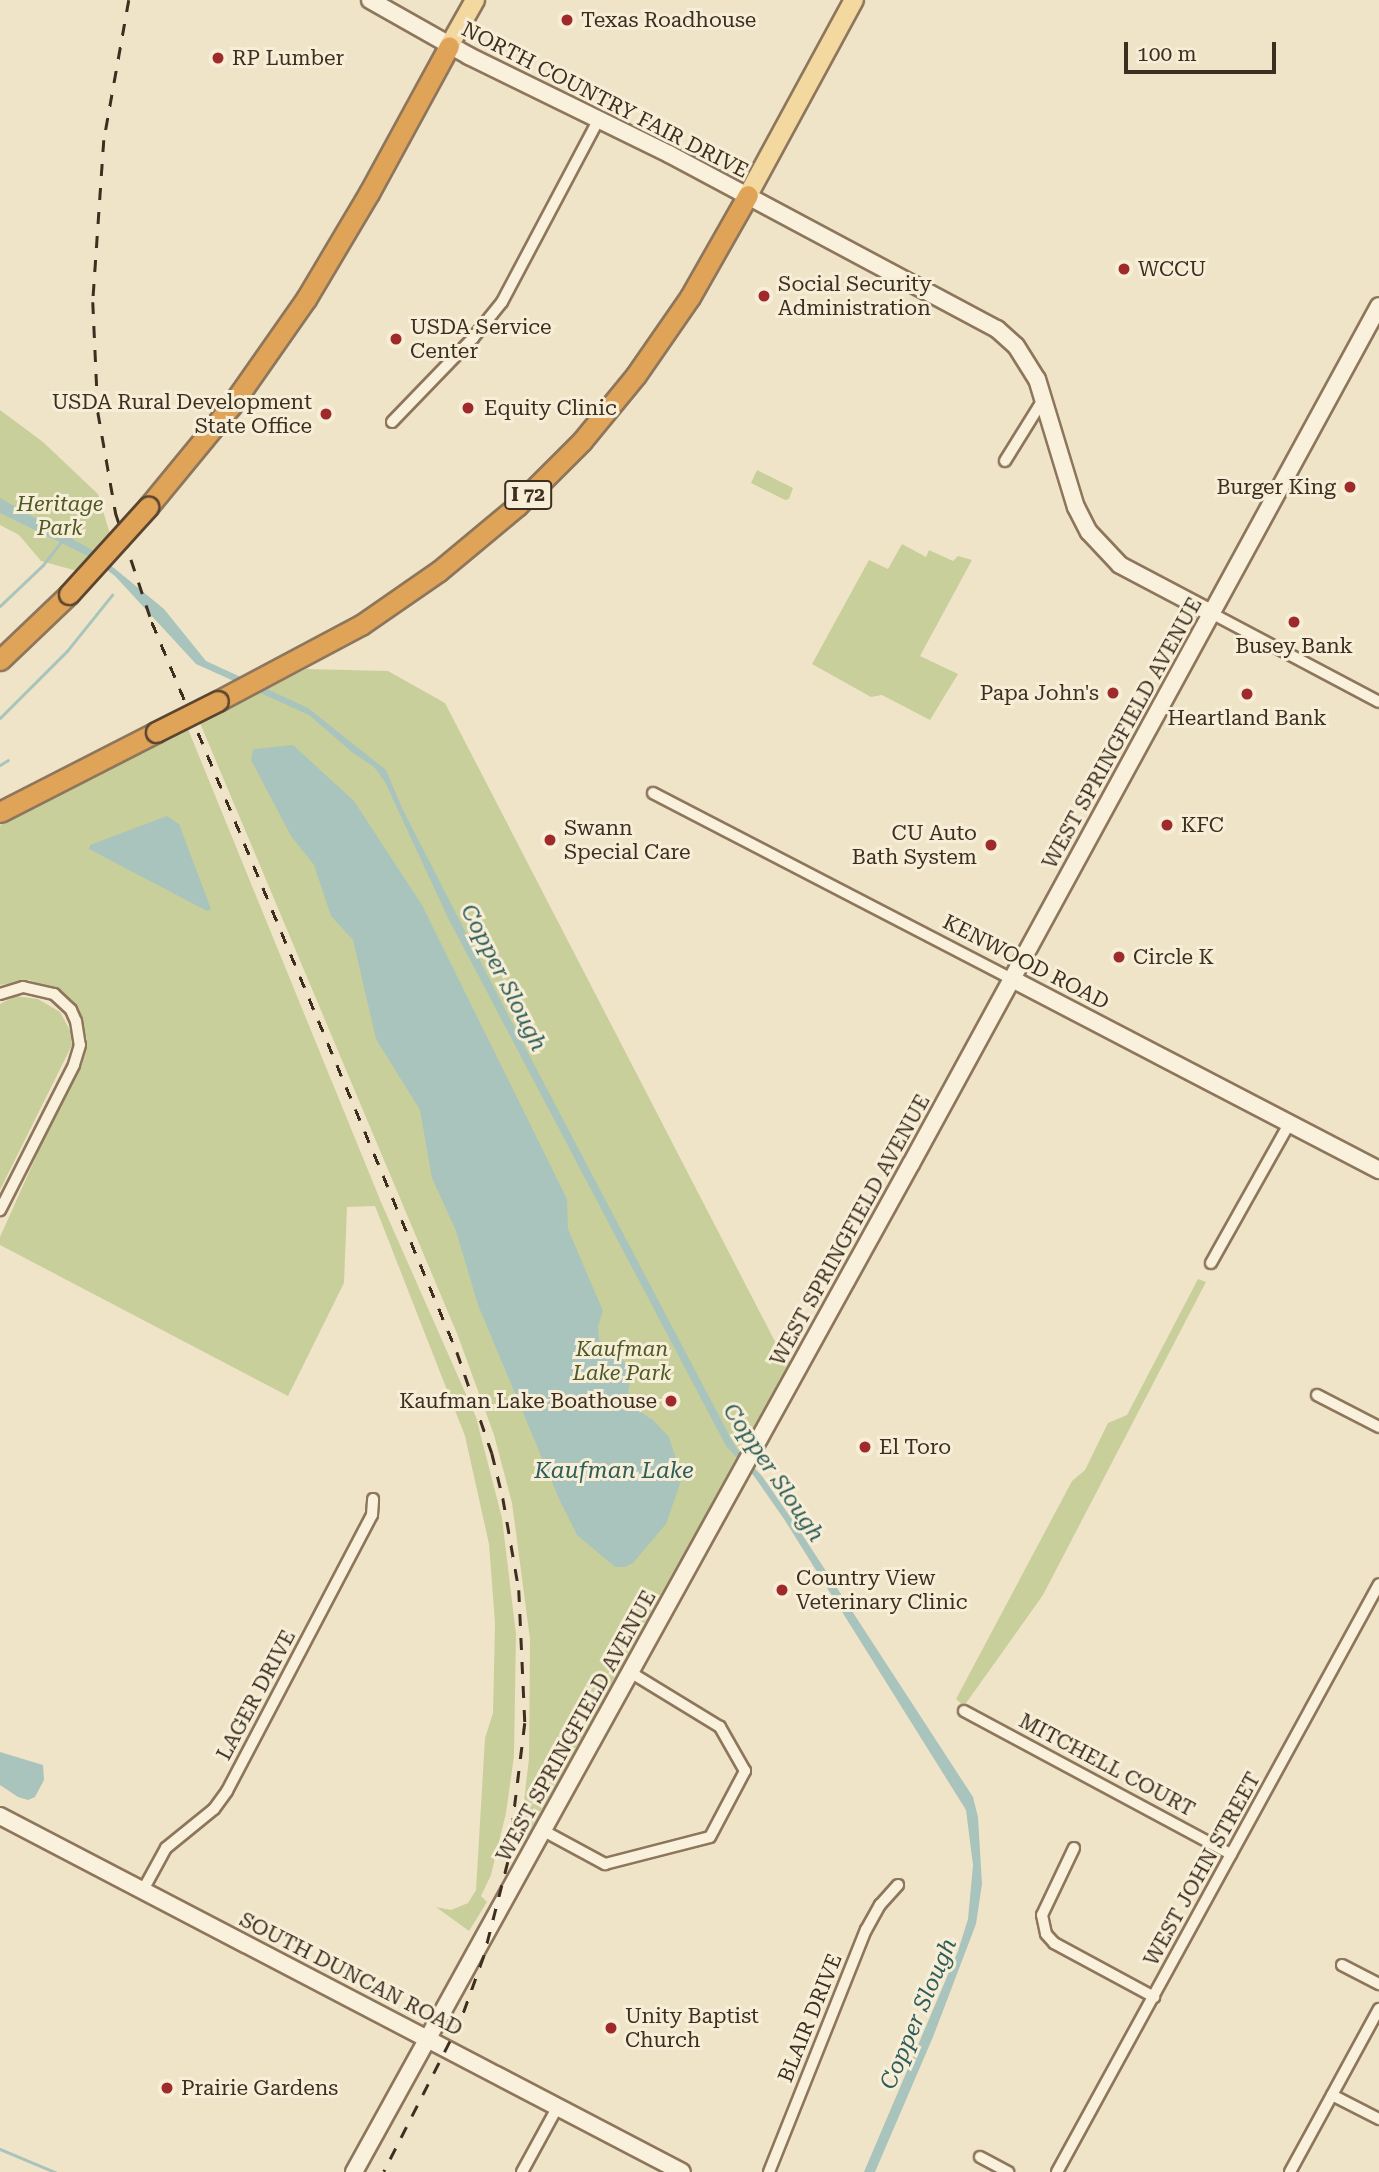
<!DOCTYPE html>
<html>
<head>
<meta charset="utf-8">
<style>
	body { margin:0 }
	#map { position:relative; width:1379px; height:2172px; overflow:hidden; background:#f0e4c8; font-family:"Roboto Serif",serif }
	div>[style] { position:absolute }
	.green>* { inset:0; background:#c9cf9b }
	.water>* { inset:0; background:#a9c4bc }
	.stream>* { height:2.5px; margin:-1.25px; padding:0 1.25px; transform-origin:1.25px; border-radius:1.25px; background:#a9c4bc }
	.roads { filter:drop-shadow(2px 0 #8d765c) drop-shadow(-2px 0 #8d765c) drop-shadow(0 2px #8d765c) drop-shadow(0 -2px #8d765c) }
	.street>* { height:10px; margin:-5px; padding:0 5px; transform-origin:5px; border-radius:5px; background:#faf1dc }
	.secondary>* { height:16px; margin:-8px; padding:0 8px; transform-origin:8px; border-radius:8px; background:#faf1dc }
	.primary>* { height:18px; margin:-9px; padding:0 9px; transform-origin:9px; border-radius:9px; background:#f3d9a0 }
	.highway>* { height:19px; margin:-9.5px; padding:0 9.5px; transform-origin:9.5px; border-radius:9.5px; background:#e0a458 }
	.rail>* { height:2.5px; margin-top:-1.25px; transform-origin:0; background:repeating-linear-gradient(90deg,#3d2e20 0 12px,transparent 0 24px) }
	.bridges { filter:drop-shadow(2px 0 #5b4430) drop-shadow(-2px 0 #5b4430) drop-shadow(0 2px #5b4430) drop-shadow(0 -2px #5b4430) }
	.highway-bridge>* { height:19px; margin:-9.5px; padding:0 9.5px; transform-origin:9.5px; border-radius:9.5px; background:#e0a458 }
	.dots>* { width:19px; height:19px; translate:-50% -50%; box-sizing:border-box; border:4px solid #f7eed8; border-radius:50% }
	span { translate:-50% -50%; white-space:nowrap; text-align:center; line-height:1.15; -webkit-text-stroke:6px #f7eed8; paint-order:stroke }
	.shield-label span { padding:2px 5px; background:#f7eed8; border:2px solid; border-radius:5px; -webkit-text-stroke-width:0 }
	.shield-label { font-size:19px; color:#3d2e20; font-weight:700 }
	.poi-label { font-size:21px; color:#3d2e20 }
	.left { translate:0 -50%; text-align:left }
	.right { translate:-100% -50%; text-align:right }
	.street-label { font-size:21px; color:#3d2e20 }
	.park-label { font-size:21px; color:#4d5a26; font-style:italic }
	.water-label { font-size:23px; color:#2f5d5a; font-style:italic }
	.scale { position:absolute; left:1124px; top:42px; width:152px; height:32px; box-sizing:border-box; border:4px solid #3d2e20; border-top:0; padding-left:9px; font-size:21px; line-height:24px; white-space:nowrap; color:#3d2e20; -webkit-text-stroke:5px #f7eed8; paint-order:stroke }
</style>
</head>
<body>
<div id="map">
	<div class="green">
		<div style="clip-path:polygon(0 410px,43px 442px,98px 494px,110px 534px,77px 571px,41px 561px,19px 535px,0 525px)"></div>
		<div style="clip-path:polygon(757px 470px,793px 488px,789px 499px,785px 500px,751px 483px)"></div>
		<div style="clip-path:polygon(902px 544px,926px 557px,929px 550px,953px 561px,958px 556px,972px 560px,920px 656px,958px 674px,930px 720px,882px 695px,871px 697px,812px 664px,869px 560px,888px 569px)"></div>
		<div style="clip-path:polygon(306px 669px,388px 671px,445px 703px,783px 1357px,790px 1361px,527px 1837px,522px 1819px,529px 1758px,530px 1639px,512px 1503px,494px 1435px,458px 1336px,200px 723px)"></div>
		<div style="clip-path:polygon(188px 729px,381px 1202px,476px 1417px,502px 1518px,516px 1634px,514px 1756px,506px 1813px,491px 1875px,481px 1896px,487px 1902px,469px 1931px,436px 1907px,451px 1910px,468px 1903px,476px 1890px,485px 1738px,493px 1713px,495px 1623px,489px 1544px,465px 1436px,375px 1206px,347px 1207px,344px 1283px,288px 1396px,0 1245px,0 1237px,52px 1121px,82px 1065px,87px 1039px,81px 1019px,60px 993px,29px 980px,0 985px,0 826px)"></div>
		<div style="clip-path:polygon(16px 996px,38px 999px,60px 1012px,71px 1032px,72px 1045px,0 1190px,0 1004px)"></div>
		<div style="clip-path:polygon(1198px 1279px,1206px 1282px,1043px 1595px,964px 1706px,956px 1699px,1072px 1481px,1085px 1470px,1108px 1423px,1127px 1415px)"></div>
	</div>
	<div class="water">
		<div style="clip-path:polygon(0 498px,92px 550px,164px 609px,206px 661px,308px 708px,386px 770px,402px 808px,506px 1011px,736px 1448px,762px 1476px,796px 1525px,973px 1797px,978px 1817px,982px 1884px,976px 1924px,933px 2037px,875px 2172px,864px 2172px,958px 1951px,968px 1919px,973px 1865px,966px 1810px,784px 1519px,754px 1476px,726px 1446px,448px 918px,385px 782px,374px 767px,353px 753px,309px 715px,196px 664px,115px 576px,88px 556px,0 513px)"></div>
		<div style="clip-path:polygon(293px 745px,354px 801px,422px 905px,567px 1199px,568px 1229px,603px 1311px,598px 1326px,599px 1340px,620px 1353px,631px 1378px,628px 1392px,634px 1408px,653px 1420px,669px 1437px,682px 1478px,666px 1524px,633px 1563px,625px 1567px,615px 1567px,577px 1535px,560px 1501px,478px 1305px,456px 1231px,432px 1178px,420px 1110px,376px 1039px,353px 940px,331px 916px,314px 865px,291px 836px,251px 760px,253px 749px)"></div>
		<div style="clip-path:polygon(167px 816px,179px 824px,211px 909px,207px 911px,89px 849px,90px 845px)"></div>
		<div style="clip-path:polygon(0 1752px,43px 1765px,44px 1780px,35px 1797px,28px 1800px,18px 1797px,0 1785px)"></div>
	</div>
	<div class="stream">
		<div style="left:0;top:606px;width:59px;rotate:-43.6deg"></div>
		<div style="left:43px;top:565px;width:29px;rotate:-52deg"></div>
		<div style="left:0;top:718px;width:95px;rotate:-45deg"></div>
		<div style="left:67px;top:651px;width:72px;rotate:-51.2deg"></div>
		<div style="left:0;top:765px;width:9px;rotate:-32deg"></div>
		<div style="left:0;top:2149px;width:60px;rotate:22.7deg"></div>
	</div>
	<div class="roads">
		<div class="street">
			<div style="left:392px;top:422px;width:117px;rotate:-46deg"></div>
			<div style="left:473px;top:338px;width:46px;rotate:-51.1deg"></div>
			<div style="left:502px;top:302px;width:207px;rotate:-62.1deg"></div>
			<div style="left:1005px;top:461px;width:74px;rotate:-58.2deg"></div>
			<div style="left:1211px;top:613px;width:190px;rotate:27.9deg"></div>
			<div style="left:653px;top:793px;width:404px;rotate:27.4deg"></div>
			<div style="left:0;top:994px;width:24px;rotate:-17deg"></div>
			<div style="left:23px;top:987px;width:32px;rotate:13deg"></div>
			<div style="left:54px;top:994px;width:23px;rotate:43deg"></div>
			<div style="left:71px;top:1010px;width:12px;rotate:66deg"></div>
			<div style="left:76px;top:1021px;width:24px;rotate:81deg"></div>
			<div style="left:80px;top:1045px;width:21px;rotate:107deg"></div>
			<div style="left:74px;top:1065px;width:163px;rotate:117deg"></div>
			<div style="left:1211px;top:1263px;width:159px;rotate:-60.7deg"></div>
			<div style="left:1317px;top:1395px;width:70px;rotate:27.3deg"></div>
			<div style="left:964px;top:1711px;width:303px;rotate:28.2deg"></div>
			<div style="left:542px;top:1830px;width:72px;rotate:28.4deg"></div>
			<div style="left:605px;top:1864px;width:108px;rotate:-14.4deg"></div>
			<div style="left:710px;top:1837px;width:75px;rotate:-62.1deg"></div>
			<div style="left:745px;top:1771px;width:51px;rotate:-119.6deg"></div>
			<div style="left:720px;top:1727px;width:105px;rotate:-148.6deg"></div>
			<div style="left:1074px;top:1848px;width:74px;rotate:115.5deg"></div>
			<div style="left:1042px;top:1915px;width:19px;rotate:78deg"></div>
			<div style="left:1046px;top:1934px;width:12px;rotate:48deg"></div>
			<div style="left:1054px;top:1943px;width:114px;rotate:28.4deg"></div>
			<div style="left:143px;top:1890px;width:48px;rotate:-61.3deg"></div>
			<div style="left:166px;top:1848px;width:62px;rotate:-39.1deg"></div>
			<div style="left:214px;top:1809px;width:22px;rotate:-54deg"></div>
			<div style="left:227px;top:1791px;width:312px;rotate:-62.3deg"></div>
			<div style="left:372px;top:1515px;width:16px;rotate:-86deg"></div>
			<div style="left:1342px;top:1965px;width:42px;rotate:27.2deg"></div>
			<div style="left:1332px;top:2095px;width:53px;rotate:27.1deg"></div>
			<div style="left:980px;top:2157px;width:32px;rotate:28deg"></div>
			<div style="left:522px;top:2172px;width:73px;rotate:-61.3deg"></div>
			<div style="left:769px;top:2172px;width:261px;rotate:-68.2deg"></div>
			<div style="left:866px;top:1930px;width:29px;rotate:-61deg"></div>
			<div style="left:880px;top:1905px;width:27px;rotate:-48deg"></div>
			<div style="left:1057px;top:2172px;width:670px;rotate:-61.29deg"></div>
			<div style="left:1290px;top:2172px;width:186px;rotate:-61.4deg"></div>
		</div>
		<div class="secondary">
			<div style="left:370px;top:0;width:114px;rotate:29.5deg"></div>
			<div style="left:469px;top:56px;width:223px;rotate:26.1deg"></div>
			<div style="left:669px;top:154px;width:372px;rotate:28.1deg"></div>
			<div style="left:997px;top:329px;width:25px;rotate:42deg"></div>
			<div style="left:1016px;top:346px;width:39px;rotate:58deg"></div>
			<div style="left:1037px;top:379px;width:134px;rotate:73.1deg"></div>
			<div style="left:1076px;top:507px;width:28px;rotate:63deg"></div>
			<div style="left:1089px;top:532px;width:45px;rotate:46.8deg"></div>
			<div style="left:1120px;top:565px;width:103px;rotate:27.8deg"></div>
			<div style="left:1012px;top:979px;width:414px;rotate:27.5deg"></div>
			<div style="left:0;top:1816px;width:769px;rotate:27.56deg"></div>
			<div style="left:354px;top:2172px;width:1152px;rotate:-61.08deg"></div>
			<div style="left:911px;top:1164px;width:977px;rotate:-61.39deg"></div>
		</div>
		<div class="primary">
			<div style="left:449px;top:46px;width:53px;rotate:-60.5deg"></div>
			<div style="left:748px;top:195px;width:222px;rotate:-61.5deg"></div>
		</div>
		<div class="highway">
			<div style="left:148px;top:507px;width:131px;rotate:-50.6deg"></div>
			<div style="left:231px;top:406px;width:131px;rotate:-55deg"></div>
			<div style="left:306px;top:299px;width:123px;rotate:-59.3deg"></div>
			<div style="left:369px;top:193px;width:167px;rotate:-61.4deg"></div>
			<div style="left:0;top:660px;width:95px;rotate:-43.7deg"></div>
			<div style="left:218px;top:701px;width:162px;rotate:-28deg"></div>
			<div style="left:361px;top:625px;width:95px;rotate:-34.7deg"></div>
			<div style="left:439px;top:571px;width:102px;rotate:-39.8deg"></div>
			<div style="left:517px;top:506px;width:92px;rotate:-45deg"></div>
			<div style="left:582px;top:441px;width:85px;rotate:-50.7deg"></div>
			<div style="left:636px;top:375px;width:95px;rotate:-55.3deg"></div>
			<div style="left:690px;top:297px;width:117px;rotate:-60.4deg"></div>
			<div style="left:0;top:812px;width:175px;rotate:-27.1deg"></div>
		</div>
	</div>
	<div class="rail">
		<div style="left:129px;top:0;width:142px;rotate:100.1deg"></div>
		<div style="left:104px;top:140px;width:162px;rotate:93.9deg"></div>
		<div style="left:93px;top:302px;width:110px;rotate:87.4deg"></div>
		<div style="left:98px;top:412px;width:104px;rotate:80deg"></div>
		<div style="left:116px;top:514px;width:114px;rotate:71.6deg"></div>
		<div style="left:152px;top:622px;width:791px;rotate:67.32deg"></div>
		<div style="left:457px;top:1352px;width:107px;rotate:70.9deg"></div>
		<div style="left:492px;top:1453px;width:46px;rotate:76.3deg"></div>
		<div style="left:503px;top:1498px;width:93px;rotate:80.1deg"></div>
		<div style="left:519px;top:1590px;width:133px;rotate:87.4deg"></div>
		<div style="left:525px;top:1723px;width:140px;rotate:97deg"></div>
		<div style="left:508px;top:1862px;width:97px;rotate:104.3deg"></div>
		<div style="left:484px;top:1956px;width:68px;rotate:109.8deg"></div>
		<div style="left:461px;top:2020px;width:170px;rotate:116.9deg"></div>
	</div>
	<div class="bridges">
		<div class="highway-bridge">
			<div style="left:69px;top:594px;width:118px;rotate:-47.8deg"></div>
			<div style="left:156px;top:732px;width:69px;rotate:-26.6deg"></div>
		</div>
	</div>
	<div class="dots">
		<div style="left:567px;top:20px;background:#9e2a2b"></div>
		<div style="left:218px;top:58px;background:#9e2a2b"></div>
		<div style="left:1124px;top:269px;background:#9e2a2b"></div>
		<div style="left:764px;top:296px;background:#9e2a2b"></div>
		<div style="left:396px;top:339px;background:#9e2a2b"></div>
		<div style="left:468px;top:408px;background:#9e2a2b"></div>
		<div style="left:326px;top:414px;background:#9e2a2b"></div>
		<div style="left:1350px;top:487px;background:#9e2a2b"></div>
		<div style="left:1294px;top:622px;background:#9e2a2b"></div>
		<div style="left:1113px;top:693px;background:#9e2a2b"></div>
		<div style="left:1247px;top:694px;background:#9e2a2b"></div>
		<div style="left:1167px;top:825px;background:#9e2a2b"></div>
		<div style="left:550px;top:840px;background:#9e2a2b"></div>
		<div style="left:991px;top:845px;background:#9e2a2b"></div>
		<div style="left:1119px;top:957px;background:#9e2a2b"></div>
		<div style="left:671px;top:1401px;background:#9e2a2b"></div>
		<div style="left:865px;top:1447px;background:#9e2a2b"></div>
		<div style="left:782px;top:1590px;background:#9e2a2b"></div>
		<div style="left:611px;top:2028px;background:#9e2a2b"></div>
		<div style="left:167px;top:2088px;background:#9e2a2b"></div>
	</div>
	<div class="shield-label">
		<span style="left:528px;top:495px">I 72</span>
	</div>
	<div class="poi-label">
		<span class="left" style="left:581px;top:20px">Texas Roadhouse</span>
		<span class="left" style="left:232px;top:58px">RP Lumber</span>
		<span class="left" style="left:1138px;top:269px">WCCU</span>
		<span class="left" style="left:778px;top:296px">Social Security<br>Administration</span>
		<span class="left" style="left:410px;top:339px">USDA Service<br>Center</span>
		<span class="right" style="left:312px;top:414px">USDA Rural Development<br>State Office</span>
		<span class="left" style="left:484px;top:408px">Equity Clinic</span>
		<span class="right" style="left:1336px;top:487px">Burger King</span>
		<span style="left:1294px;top:646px">Busey Bank</span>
		<span class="right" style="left:1099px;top:693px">Papa John's</span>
		<span style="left:1247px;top:718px">Heartland Bank</span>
		<span class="left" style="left:1181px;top:825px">KFC</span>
		<span class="left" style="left:564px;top:840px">Swann<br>Special Care</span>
		<span class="right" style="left:977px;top:845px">CU Auto<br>Bath System</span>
		<span class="left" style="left:1133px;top:957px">Circle K</span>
		<span class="right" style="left:657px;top:1401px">Kaufman Lake Boathouse</span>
		<span class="left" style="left:879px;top:1447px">El Toro</span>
		<span class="left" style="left:796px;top:1590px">Country View<br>Veterinary Clinic</span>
		<span class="left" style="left:625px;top:2028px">Unity Baptist<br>Church</span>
		<span class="left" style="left:181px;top:2088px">Prairie Gardens</span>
	</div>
	<div class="street-label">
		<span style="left:605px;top:100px;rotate:27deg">NORTH COUNTRY FAIR DRIVE</span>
		<span style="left:1122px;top:733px;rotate:-61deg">WEST SPRINGFIELD AVENUE</span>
		<span style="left:1026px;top:962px;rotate:27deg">KENWOOD ROAD</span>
		<span style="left:850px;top:1230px;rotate:-61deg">WEST SPRINGFIELD AVENUE</span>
		<span style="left:256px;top:1695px;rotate:-62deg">LAGER DRIVE</span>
		<span style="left:576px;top:1726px;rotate:-61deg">WEST SPRINGFIELD AVENUE</span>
		<span style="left:1107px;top:1765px;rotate:28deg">MITCHELL COURT</span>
		<span style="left:1202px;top:1869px;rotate:-61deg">WEST JOHN STREET</span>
		<span style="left:351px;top:1974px;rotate:27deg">SOUTH DUNCAN ROAD</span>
		<span style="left:810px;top:2018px;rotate:-68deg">BLAIR DRIVE</span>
	</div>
	<div class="park-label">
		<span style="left:60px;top:516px">Heritage<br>Park</span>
		<span style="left:622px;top:1361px">Kaufman<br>Lake Park</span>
	</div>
	<div class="water-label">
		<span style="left:503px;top:978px;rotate:63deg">Copper Slough</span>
		<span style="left:614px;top:1471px">Kaufman Lake</span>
		<span style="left:773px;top:1473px;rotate:56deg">Copper Slough</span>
		<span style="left:919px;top:2014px;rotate:-67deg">Copper Slough</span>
	</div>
	<div class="scale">100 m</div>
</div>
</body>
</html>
